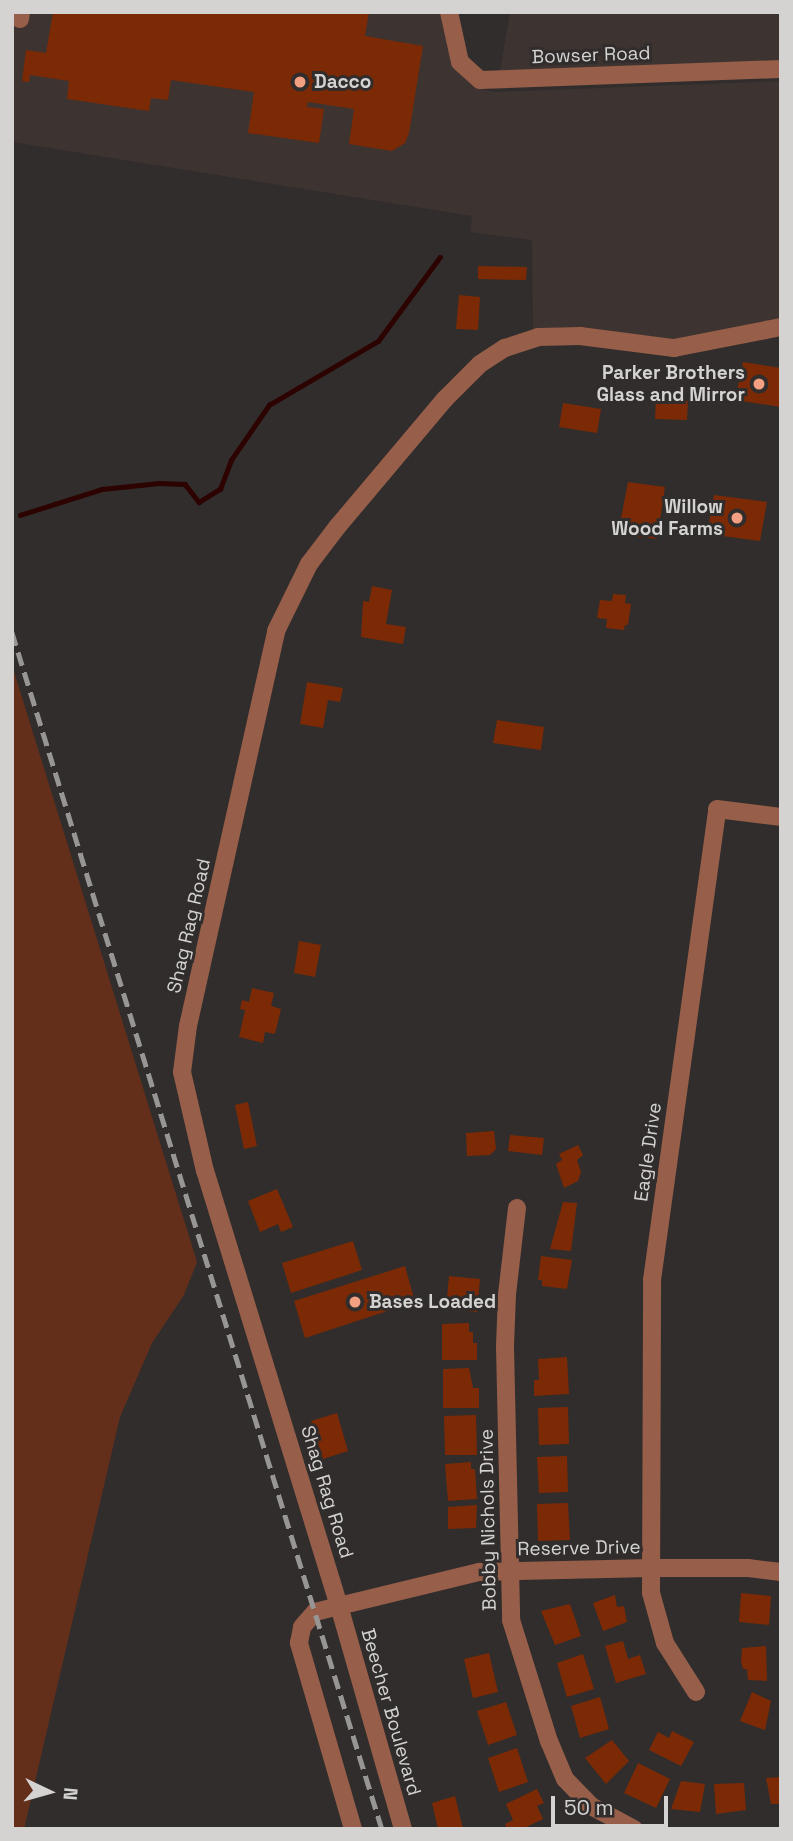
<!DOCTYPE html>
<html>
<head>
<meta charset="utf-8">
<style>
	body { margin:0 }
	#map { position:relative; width:793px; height:1841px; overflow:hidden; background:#302d2c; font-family:"Space Grotesk",sans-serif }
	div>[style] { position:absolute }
	.built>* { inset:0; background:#3d3330 }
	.green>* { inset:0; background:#632f1b }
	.stream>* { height:4.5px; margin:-2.25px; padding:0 2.25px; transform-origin:2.25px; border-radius:2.25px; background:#2c0300 }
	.building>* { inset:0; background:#7c2a05 }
	.minor>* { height:18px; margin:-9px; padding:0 9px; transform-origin:9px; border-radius:9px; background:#975e49 }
	.rail>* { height:4.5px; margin-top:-2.25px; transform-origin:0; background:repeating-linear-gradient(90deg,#989695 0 14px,transparent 0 21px) }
	.dots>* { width:19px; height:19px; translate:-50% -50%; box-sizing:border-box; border:4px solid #302d2c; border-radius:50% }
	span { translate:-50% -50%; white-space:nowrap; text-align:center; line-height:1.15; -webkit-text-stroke:6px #302d2c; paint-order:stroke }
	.street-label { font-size:19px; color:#d5d3d2 }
	.poi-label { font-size:19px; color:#d5d3d2; font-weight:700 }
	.left { translate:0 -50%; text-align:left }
	.right { translate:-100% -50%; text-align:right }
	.frame { position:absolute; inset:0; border:14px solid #d5d3d2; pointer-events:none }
	.north { position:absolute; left:14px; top:1757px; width:70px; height:70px; -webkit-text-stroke:5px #302d2c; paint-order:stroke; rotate:95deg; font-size:19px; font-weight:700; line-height:28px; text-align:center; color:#d5d3d2 }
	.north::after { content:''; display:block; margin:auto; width:24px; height:32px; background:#d5d3d2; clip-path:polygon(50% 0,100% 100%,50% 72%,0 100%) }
	.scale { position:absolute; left:551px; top:1796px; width:117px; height:32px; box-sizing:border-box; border:4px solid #d5d3d2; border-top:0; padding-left:9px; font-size:21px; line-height:24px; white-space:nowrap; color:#d5d3d2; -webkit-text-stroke:5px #302d2c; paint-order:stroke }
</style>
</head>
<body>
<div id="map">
	<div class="built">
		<div style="clip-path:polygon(12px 12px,445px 12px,466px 78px,475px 87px,494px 92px,781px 81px,781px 318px,671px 341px,568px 327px,533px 329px,532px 240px,470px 232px,472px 216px,12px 142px)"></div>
		<div style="clip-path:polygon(510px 12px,781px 12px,781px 61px,500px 71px)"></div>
	</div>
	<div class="green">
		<div style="clip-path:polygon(12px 665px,197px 1262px,184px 1295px,152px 1343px,120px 1417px,24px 1829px,12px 1829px)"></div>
	</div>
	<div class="stream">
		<div style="left:20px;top:515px;width:86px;rotate:-17.6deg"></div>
		<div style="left:102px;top:489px;width:57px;rotate:-6deg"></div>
		<div style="left:159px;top:483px;width:26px;rotate:2deg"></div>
		<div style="left:185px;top:484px;width:23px;rotate:52deg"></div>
		<div style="left:199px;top:502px;width:25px;rotate:-32deg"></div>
		<div style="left:220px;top:489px;width:31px;rotate:-69deg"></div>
		<div style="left:231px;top:460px;width:67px;rotate:-55.4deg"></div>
		<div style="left:269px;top:405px;width:126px;rotate:-30.4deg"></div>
		<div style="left:378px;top:341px;width:104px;rotate:-53.6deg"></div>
	</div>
	<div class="building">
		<div style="clip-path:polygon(53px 12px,369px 12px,365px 36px,423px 46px,409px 133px,405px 143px,392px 151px,349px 144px,354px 109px,308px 102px,307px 107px,324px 109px,319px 143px,248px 133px,254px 92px,171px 80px,168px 100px,151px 98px,149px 111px,67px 99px,69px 81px,30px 75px,29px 82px,22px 81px,26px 50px,46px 53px)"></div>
		<div style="clip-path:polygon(478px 266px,527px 267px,526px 280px,478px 279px)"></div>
		<div style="clip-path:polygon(459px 295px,480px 297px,478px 330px,456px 329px)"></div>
		<div style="clip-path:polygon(743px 362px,781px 368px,781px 407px,735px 400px)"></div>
		<div style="clip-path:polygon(668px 396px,688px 401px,687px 420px,655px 419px,656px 399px,668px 400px)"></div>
		<div style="clip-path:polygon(563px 403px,601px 409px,597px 433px,559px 427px)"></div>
		<div style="clip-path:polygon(628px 482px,665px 487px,657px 539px,618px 534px)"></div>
		<div style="clip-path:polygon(714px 495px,767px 502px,760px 541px,707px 534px)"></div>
		<div style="clip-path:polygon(372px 586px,392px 590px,386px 624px,406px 627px,403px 644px,361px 637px,363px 601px,369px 602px)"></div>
		<div style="clip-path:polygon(613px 594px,626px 595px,625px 603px,631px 604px,628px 625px,625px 625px,624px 630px,606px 628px,607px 619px,597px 618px,600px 600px,612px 601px)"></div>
		<div style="clip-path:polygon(307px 682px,343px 688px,340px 702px,328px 700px,323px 728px,300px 724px)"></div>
		<div style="clip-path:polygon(497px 720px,544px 727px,541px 750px,493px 743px)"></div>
		<div style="clip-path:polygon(299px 941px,321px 945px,315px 977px,294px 973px)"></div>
		<div style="clip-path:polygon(252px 988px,274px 993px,271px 1006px,281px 1009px,275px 1034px,265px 1032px,263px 1043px,239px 1037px,245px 1010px,240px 1009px,242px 1000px,249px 1002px)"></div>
		<div style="clip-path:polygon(248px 1102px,257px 1146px,244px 1149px,235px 1105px)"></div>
		<div style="clip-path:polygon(494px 1131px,496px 1149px,490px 1155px,467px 1156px,466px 1133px)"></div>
		<div style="clip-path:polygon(510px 1135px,544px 1138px,542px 1155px,508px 1151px)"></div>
		<div style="clip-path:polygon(578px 1145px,583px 1155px,577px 1160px,581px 1172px,578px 1181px,564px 1188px,556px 1164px,562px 1160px,559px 1154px)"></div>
		<div style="clip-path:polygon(277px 1189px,293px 1227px,281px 1232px,278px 1224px,260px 1232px,248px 1201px)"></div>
		<div style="clip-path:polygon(563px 1202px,577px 1203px,571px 1251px,550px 1249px)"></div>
		<div style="clip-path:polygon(353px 1241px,362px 1270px,291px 1293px,282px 1263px)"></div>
		<div style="clip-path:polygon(541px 1256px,572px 1260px,567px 1289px,542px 1286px,542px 1280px,538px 1280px)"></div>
		<div style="clip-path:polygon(405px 1266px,415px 1302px,305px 1338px,294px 1301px)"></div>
		<div style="clip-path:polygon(449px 1276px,480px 1279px,477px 1312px,446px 1309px)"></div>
		<div style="clip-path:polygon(469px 1323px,469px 1332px,473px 1332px,473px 1343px,477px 1343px,477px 1360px,442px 1360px,442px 1324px)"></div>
		<div style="clip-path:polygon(567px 1357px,569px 1394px,534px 1396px,534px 1380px,539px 1380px,538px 1359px)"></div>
		<div style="clip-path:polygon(469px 1368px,473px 1388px,479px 1388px,479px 1408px,443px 1408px,443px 1369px)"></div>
		<div style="clip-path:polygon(568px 1407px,569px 1444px,539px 1445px,538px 1408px)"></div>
		<div style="clip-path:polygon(337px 1413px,348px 1451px,323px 1459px,311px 1421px)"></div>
		<div style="clip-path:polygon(476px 1415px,477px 1455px,445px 1455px,444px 1416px)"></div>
		<div style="clip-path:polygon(567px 1456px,568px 1492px,539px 1493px,537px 1457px)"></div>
		<div style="clip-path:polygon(471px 1462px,471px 1469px,475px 1469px,477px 1499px,448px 1501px,445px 1464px)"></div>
		<div style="clip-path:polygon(568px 1503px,570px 1540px,538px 1541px,537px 1504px)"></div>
		<div style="clip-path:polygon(477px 1505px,476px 1528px,448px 1529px,448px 1507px)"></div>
		<div style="clip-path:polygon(741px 1593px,771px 1596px,769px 1625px,739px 1622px)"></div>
		<div style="clip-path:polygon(615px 1595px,617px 1607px,624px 1606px,627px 1622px,603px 1631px,593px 1603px)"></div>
		<div style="clip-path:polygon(570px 1604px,581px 1636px,555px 1645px,541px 1611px)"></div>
		<div style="clip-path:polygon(623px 1641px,628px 1659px,640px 1655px,646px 1674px,616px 1683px,605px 1646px)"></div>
		<div style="clip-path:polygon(766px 1646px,767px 1681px,748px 1680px,747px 1669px,743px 1669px,741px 1661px,742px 1648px)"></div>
		<div style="clip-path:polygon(489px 1653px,498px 1692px,473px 1698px,464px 1659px)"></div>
		<div style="clip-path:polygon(583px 1654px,594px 1689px,567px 1697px,557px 1663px)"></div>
		<div style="clip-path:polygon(752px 1692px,771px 1701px,765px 1730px,740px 1721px)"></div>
		<div style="clip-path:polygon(600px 1697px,609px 1729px,580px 1738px,571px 1706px)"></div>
		<div style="clip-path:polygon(506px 1702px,517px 1735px,488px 1745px,477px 1711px)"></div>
		<div style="clip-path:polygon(672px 1731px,694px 1742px,681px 1766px,649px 1750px,658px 1732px,669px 1738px)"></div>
		<div style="clip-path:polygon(612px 1740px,629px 1761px,606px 1784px,585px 1758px)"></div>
		<div style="clip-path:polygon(517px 1748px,528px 1782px,499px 1792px,488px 1758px)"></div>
		<div style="clip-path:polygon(638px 1763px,670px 1779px,656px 1808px,624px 1793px)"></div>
		<div style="clip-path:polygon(781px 1777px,781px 1804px,771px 1804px,766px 1778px)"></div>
		<div style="clip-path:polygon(681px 1781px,705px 1784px,700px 1812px,671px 1809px)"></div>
		<div style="clip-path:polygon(744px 1783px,746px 1810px,716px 1814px,714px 1784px)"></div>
		<div style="clip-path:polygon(537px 1789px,544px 1803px,537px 1806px,543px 1819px,522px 1829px,507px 1829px,505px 1824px,513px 1820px,506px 1804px)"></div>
		<div style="clip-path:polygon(455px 1796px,463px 1829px,438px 1829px,432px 1803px)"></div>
	</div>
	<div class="minor">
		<div style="left:449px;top:12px;width:51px;rotate:77.6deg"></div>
		<div style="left:460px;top:62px;width:27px;rotate:42deg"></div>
		<div style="left:480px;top:80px;width:301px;rotate:-2.1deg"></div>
		<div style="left:20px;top:19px;width:7px;rotate:-82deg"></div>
		<div style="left:517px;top:1208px;width:87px;rotate:96.6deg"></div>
		<div style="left:507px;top:1294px;width:53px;rotate:92.2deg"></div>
		<div style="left:505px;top:1347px;width:273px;rotate:88.7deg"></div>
		<div style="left:511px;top:1620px;width:127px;rotate:72.6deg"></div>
		<div style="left:549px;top:1741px;width:41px;rotate:67.2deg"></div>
		<div style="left:565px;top:1779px;width:37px;rotate:46deg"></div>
		<div style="left:591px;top:1806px;width:49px;rotate:28.1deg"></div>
		<div style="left:696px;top:1692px;width:58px;rotate:-122.3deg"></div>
		<div style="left:665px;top:1643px;width:52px;rotate:-105.6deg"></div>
		<div style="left:651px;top:1593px;width:313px;rotate:-89.8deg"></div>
		<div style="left:652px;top:1280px;width:475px;rotate:-82.1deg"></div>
		<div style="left:717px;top:809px;width:64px;rotate:7.1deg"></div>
		<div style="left:353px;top:1829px;width:194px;rotate:-106.2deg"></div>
		<div style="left:299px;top:1643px;width:16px;rotate:-79deg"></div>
		<div style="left:302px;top:1627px;width:20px;rotate:-49deg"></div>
		<div style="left:315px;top:1612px;width:25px;rotate:-14deg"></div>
		<div style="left:339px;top:1606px;width:455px;rotate:-107.1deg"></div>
		<div style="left:205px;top:1171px;width:102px;rotate:-103.1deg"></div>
		<div style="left:182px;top:1072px;width:46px;rotate:-82.6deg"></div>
		<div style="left:188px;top:1026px;width:405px;rotate:-77.4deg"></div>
		<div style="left:276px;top:631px;width:75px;rotate:-63.8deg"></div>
		<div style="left:309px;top:564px;width:48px;rotate:-52.7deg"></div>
		<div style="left:338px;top:526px;width:166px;rotate:-49.9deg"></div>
		<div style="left:445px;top:399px;width:49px;rotate:-45deg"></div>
		<div style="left:480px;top:364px;width:30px;rotate:-33deg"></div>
		<div style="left:505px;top:348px;width:35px;rotate:-18deg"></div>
		<div style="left:538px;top:337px;width:42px;rotate:-1.4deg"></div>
		<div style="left:580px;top:336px;width:95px;rotate:7.3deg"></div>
		<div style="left:674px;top:348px;width:109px;rotate:-11.1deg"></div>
		<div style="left:403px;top:1829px;width:232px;rotate:-106deg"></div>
		<div style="left:339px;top:1606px;width:144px;rotate:-13.7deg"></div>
		<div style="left:479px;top:1572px;width:172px;rotate:-1.3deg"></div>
		<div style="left:651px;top:1568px;width:97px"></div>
		<div style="left:748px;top:1568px;width:33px;rotate:7deg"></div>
	</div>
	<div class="rail">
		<div style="left:12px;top:632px;width:1253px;rotate:72.82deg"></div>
	</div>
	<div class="dots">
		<div style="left:300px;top:82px;background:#f3a082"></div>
		<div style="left:759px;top:384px;background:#f3a082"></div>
		<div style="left:737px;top:518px;background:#f3a082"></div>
		<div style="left:355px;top:1302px;background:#f3a082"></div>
	</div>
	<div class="street-label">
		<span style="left:591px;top:55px;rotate:-2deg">Bowser Road</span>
		<span style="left:189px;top:926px;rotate:-77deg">Shag Rag Road</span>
		<span style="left:648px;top:1152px;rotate:-82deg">Eagle Drive</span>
		<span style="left:327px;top:1492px;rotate:73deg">Shag Rag Road</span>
		<span style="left:488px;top:1520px;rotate:-91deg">Bobby Nichols Drive</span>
		<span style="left:579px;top:1548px;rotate:-1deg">Reserve Drive</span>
		<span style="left:391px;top:1712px;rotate:74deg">Beecher Boulevard</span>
	</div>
	<div class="poi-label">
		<span class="left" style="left:314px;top:82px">Dacco</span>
		<span class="right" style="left:745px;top:384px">Parker Brothers<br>Glass and Mirror</span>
		<span class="right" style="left:723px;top:518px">Willow<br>Wood Farms</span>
		<span class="left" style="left:369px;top:1302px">Bases Loaded</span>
	</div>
	<div class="frame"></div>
	<div class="north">N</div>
	<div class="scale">50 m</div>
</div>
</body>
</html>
